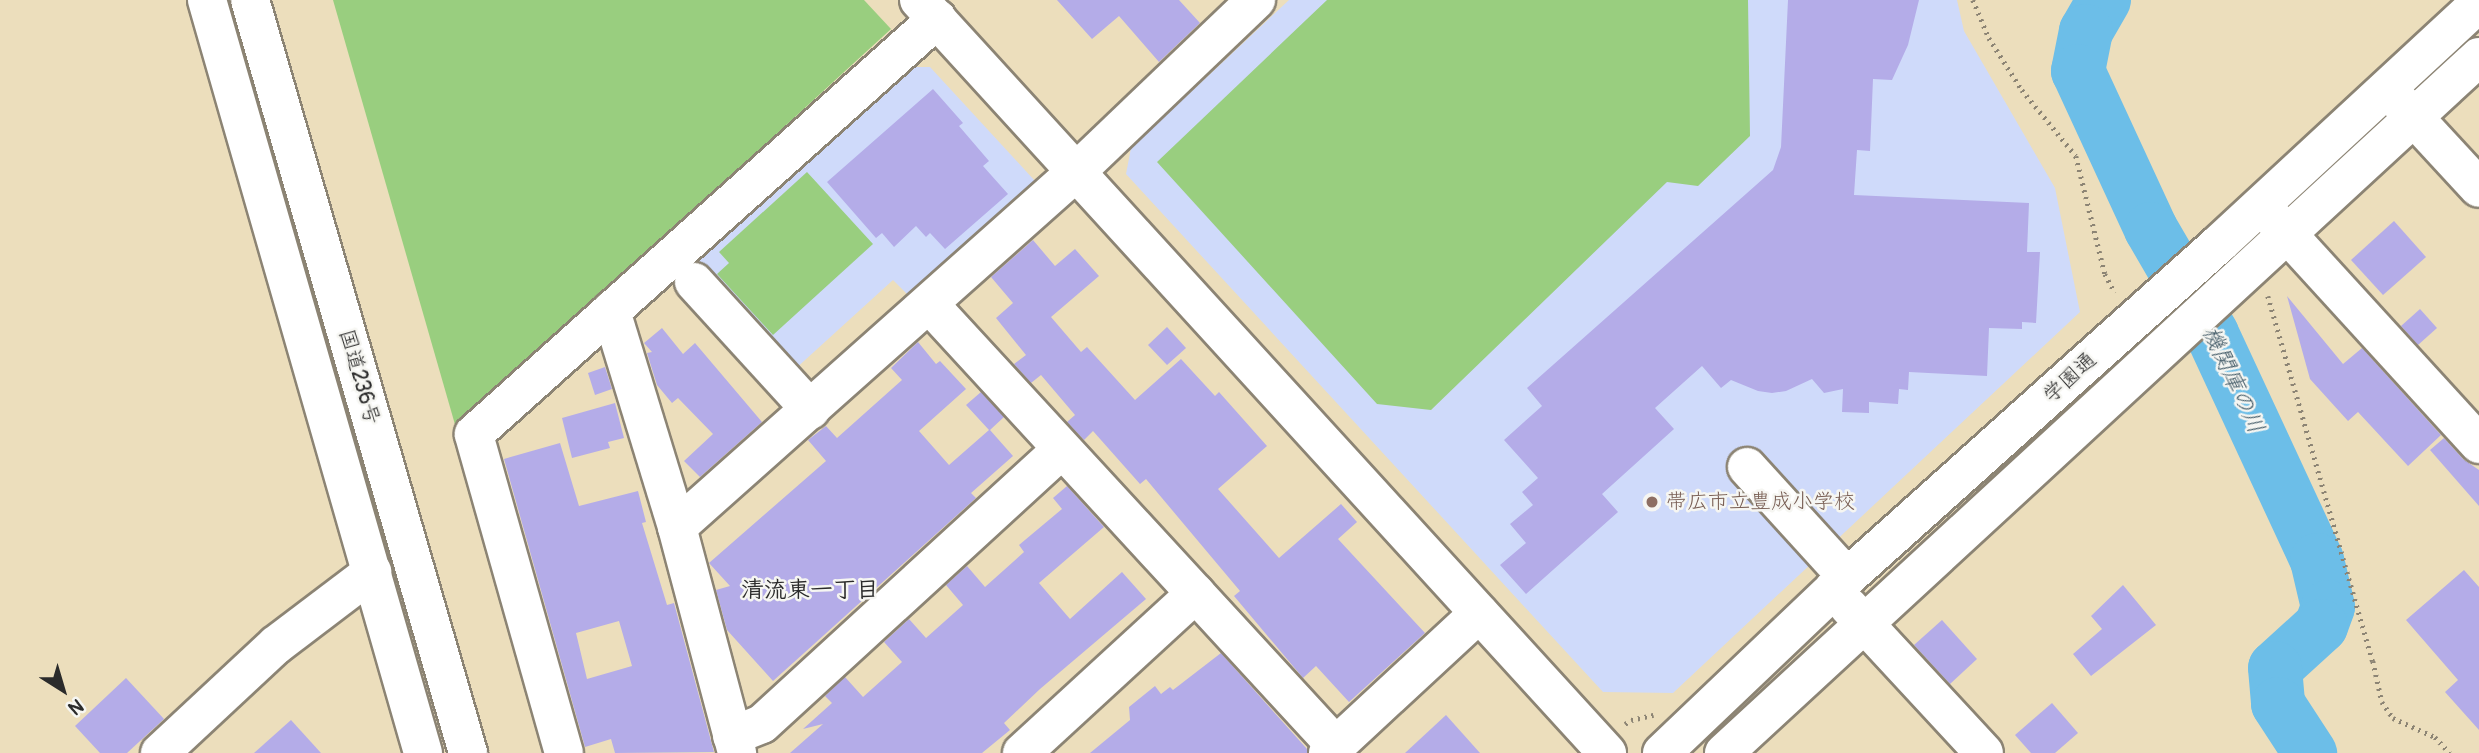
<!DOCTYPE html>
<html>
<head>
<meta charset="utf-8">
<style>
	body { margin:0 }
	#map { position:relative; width:2479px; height:753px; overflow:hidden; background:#ecdebc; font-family:Pangolin,"Klee One",sans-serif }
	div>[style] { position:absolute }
	.built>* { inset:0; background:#cfdafa }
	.green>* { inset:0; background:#99ce7f }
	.river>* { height:54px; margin:-27px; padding:0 27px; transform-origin:27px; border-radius:27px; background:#6cbee8 }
	.building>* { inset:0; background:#b4ace8 }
	.path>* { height:4.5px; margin-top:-2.25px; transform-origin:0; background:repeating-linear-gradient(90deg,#8c8474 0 2px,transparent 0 7px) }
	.roads { filter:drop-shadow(2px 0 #8c8474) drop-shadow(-2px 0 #8c8474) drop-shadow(0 2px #8c8474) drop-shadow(0 -2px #8c8474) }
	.minor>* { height:38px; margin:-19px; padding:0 19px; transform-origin:19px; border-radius:19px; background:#fff }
	.highway>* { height:38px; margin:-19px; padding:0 19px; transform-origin:19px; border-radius:19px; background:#fff }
	.dots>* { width:19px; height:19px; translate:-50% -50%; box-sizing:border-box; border:4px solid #f6f6f2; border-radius:50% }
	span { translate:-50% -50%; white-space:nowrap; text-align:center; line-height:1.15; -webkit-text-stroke:5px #f6f6f2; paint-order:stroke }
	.street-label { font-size:21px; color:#2b2b2b }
	.education-label { font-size:21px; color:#785e54 }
	.left { translate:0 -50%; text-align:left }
	.water-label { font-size:23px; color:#3e5764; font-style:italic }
	.neighbourhood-label { font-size:23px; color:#2b2b2b; font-weight:700 }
	.north { position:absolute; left:28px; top:655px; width:70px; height:70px; -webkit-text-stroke:5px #f6f6f2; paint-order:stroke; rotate:143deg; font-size:19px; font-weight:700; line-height:28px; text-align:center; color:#2b2b2b }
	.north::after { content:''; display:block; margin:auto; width:24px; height:32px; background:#2b2b2b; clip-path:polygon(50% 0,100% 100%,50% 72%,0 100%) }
</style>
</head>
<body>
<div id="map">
	<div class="built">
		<div style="clip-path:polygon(1289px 0,1957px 0,1964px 31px,2055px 188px,2080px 312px,1673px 693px,1603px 692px,1126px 174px,1131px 148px)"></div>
		<div style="clip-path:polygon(905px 67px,930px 67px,1035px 181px,909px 296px,893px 280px,793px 371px,693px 262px)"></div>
	</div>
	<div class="green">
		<div style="clip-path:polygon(333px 0,864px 0,891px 29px,456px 428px)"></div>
		<div style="clip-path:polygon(1327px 0,1748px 0,1750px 136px,1698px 186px,1667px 182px,1431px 410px,1377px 404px,1157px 162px)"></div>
		<div style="clip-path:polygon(807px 172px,873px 244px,773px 335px,717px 274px,729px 263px,719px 252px)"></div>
	</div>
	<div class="river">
		<div style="left:2104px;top:0;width:36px;rotate:120deg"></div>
		<div style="left:2086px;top:31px;width:41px;rotate:101.3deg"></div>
		<div style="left:2078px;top:71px;width:174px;rotate:65.2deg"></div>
		<div style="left:2151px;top:229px;width:121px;rotate:59.8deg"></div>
		<div style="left:2212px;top:334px;width:249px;rotate:65.1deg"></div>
		<div style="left:2317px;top:560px;width:48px;rotate:76.8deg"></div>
		<div style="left:2328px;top:607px;width:20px;rotate:110deg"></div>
		<div style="left:2321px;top:626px;width:62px;rotate:137.6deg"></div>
		<div style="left:2275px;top:668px;width:36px;rotate:85deg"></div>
		<div style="left:2278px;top:704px;width:59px;rotate:56.9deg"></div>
	</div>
	<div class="building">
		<div style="clip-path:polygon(1057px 0,1179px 0,1200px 23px,1159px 62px,1119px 16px,1092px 39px)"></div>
		<div style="clip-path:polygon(1788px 0,1919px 0,1908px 45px,1892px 80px,1873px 79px,1870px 151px,1857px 150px,1854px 195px,2029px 203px,2027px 252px,2040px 252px,2036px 323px,2022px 322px,2022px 329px,1989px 328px,1987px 376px,1909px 372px,1908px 390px,1899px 389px,1898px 404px,1869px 402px,1869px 413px,1842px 412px,1843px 389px,1824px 393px,1812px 379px,1786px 391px,1772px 393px,1758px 391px,1731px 380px,1721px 388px,1702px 366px,1655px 408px,1674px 429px,1602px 494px,1618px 512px,1526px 594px,1500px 565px,1526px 543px,1510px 524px,1533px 505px,1522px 492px,1538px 478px,1504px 440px,1542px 406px,1527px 388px,1773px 170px,1781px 147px)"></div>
		<div style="clip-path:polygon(933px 89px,963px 123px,959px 126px,989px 161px,983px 166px,1008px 194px,945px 249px,930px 233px,926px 237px,916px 226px,894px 247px,882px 233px,876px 238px,827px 182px)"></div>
		<div style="clip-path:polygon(2394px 221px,2426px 257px,2383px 295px,2351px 260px)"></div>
		<div style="clip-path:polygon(1033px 240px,1055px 266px,1075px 249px,1099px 276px,1051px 317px,1081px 352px,1087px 347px,1135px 400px,1181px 359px,1215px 396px,1219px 392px,1267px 446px,1218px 489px,1279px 558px,1341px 504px,1357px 522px,1338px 539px,1425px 633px,1349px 702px,1316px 666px,1303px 678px,1234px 596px,1240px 591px,1146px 479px,1140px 484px,1093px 431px,1084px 440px,1067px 422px,1075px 415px,1041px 375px,1031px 383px,1014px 364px,1026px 355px,996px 318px,1013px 303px,991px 277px)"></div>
		<div style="clip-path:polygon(2287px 296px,2343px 364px,2362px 348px,2441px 435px,2408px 466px,2358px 412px,2348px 421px,2310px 379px)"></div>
		<div style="clip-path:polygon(2420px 309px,2437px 328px,2418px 345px,2401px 326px)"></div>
		<div style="clip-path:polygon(1167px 327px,1186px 348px,1167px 365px,1148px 345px)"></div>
		<div style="clip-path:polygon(662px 328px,683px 354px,695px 343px,762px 422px,700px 477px,684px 461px,713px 434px,678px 398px,672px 403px,657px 385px,647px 353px,652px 352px,644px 343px)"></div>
		<div style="clip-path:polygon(918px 342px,936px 364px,940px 361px,966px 389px,919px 431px,949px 465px,989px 430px,966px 405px,981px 392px,1004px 417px,990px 430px,1013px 456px,971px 493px,976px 498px,773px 681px,727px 630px,716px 590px,730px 586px,709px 563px,826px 461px,808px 440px,826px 426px,837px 438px,902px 380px,891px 368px)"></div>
		<div style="clip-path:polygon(605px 367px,612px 389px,595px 395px,588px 373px)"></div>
		<div style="clip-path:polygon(615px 403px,624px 438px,608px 442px,610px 448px,572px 458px,562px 418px)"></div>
		<div style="clip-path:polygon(2444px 438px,2463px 459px,2479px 470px,2479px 506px,2430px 450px)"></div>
		<div style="clip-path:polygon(evenodd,560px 443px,579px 506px,638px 491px,646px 522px,642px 523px,667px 605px,674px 603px,714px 752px,615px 753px,611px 739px,585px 747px,504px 459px,560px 443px,619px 621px,632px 666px,587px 679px,576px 633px,619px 621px)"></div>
		<div style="clip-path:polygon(1067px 486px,1104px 527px,1039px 583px,1070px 619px,1122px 572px,1146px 599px,1040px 689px,1004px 723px,1010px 730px,982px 753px,790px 753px,823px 724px,803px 729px,832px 703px,825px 696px,845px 677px,863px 697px,902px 662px,884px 642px,909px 619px,926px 638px,963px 605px,946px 585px,967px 566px,985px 587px,1024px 552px,1019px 545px,1062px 509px,1053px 498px)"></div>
		<div style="clip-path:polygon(2464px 570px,2479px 587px,2479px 730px,2445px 692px,2458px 680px,2406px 620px)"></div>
		<div style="clip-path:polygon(2123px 585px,2156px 625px,2091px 676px,2073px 654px,2102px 629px,2091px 616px)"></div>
		<div style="clip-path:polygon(1942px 620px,1977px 659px,1950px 684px,1914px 645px)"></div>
		<div style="clip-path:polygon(1221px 653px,1307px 749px,1307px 753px,1090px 753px,1130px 720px,1129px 707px,1155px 686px,1161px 694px,1170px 687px,1173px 690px)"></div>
		<div style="clip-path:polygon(126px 678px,164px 719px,127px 753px,100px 753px,75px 726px)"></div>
		<div style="clip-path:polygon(2052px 703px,2078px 733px,2055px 753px,2031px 753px,2015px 735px)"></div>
		<div style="clip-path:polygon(1446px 715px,1480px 753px,1405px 753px)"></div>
		<div style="clip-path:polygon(291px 720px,321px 753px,254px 753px)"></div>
	</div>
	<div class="path">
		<div style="left:1973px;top:0;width:41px;rotate:67.2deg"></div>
		<div style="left:1989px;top:38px;width:62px;rotate:57.6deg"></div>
		<div style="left:2022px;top:90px;width:85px;rotate:50.7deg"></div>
		<div style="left:2076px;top:156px;width:122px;rotate:76.2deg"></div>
		<div style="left:2105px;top:274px;width:21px;rotate:62deg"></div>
		<div style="left:2268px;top:296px;width:380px;rotate:74deg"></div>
		<div style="left:2373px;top:661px;width:42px;rotate:77.6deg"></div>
		<div style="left:2382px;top:702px;width:19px;rotate:55deg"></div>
		<div style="left:2393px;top:718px;width:46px;rotate:24.3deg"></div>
		<div style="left:2435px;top:737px;width:22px;rotate:47deg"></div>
		<div style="left:1625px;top:724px;width:7px;rotate:-34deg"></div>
		<div style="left:1631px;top:720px;width:23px;rotate:-13deg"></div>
	</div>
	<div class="roads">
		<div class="minor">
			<div style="left:919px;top:0;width:1020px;rotate:47.58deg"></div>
			<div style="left:2396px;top:98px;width:122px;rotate:47.3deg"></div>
			<div style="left:2270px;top:215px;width:310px;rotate:47.6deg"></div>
			<div style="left:694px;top:282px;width:173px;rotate:47.6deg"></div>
			<div style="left:930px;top:305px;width:599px;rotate:47.37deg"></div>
			<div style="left:611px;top:311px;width:226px;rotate:73deg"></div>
			<div style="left:677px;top:527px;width:234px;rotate:75.1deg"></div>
			<div style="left:1747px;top:467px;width:149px;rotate:47.7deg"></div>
			<div style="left:677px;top:527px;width:534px;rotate:-41.66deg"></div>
			<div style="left:1076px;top:172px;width:249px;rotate:-43.7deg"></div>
			<div style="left:1848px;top:606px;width:200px;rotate:47.2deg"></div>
			<div style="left:732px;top:736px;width:32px;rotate:-22deg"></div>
			<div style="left:762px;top:724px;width:406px;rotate:-42.5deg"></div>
			<div style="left:160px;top:753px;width:158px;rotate:-43deg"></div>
			<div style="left:276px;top:645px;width:121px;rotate:-37.2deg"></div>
			<div style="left:564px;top:753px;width:331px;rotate:-105.8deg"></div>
			<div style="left:474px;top:434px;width:622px;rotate:-41.87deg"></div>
			<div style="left:1022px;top:753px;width:236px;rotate:-42.6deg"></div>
			<div style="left:1328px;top:753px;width:206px;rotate:-42.8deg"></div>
			<div style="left:1662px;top:753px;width:238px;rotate:-43.6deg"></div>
			<div style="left:1834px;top:589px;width:518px;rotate:-41.87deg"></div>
			<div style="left:2220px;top:243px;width:353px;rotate:-42.8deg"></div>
			<div style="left:1724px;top:753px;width:1027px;rotate:-42.67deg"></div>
		</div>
		<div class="highway">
			<div style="left:207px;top:0;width:783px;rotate:73.99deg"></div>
			<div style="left:250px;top:0;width:784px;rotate:73.85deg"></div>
		</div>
	</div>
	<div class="dots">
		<div style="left:1652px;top:502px;background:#8d6e63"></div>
	</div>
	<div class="street-label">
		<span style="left:359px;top:377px;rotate:74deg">国道236号</span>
		<span style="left:2070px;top:378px;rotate:-42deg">学園通</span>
	</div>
	<div class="education-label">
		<span class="left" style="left:1666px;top:502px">帯広市立豊成小学校</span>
	</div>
	<div class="water-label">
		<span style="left:2233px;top:380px;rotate:65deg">機関庫の川</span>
	</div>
	<div class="neighbourhood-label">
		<span style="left:810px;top:590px">清流東一丁目</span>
	</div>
	<div class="north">N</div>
</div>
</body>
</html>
